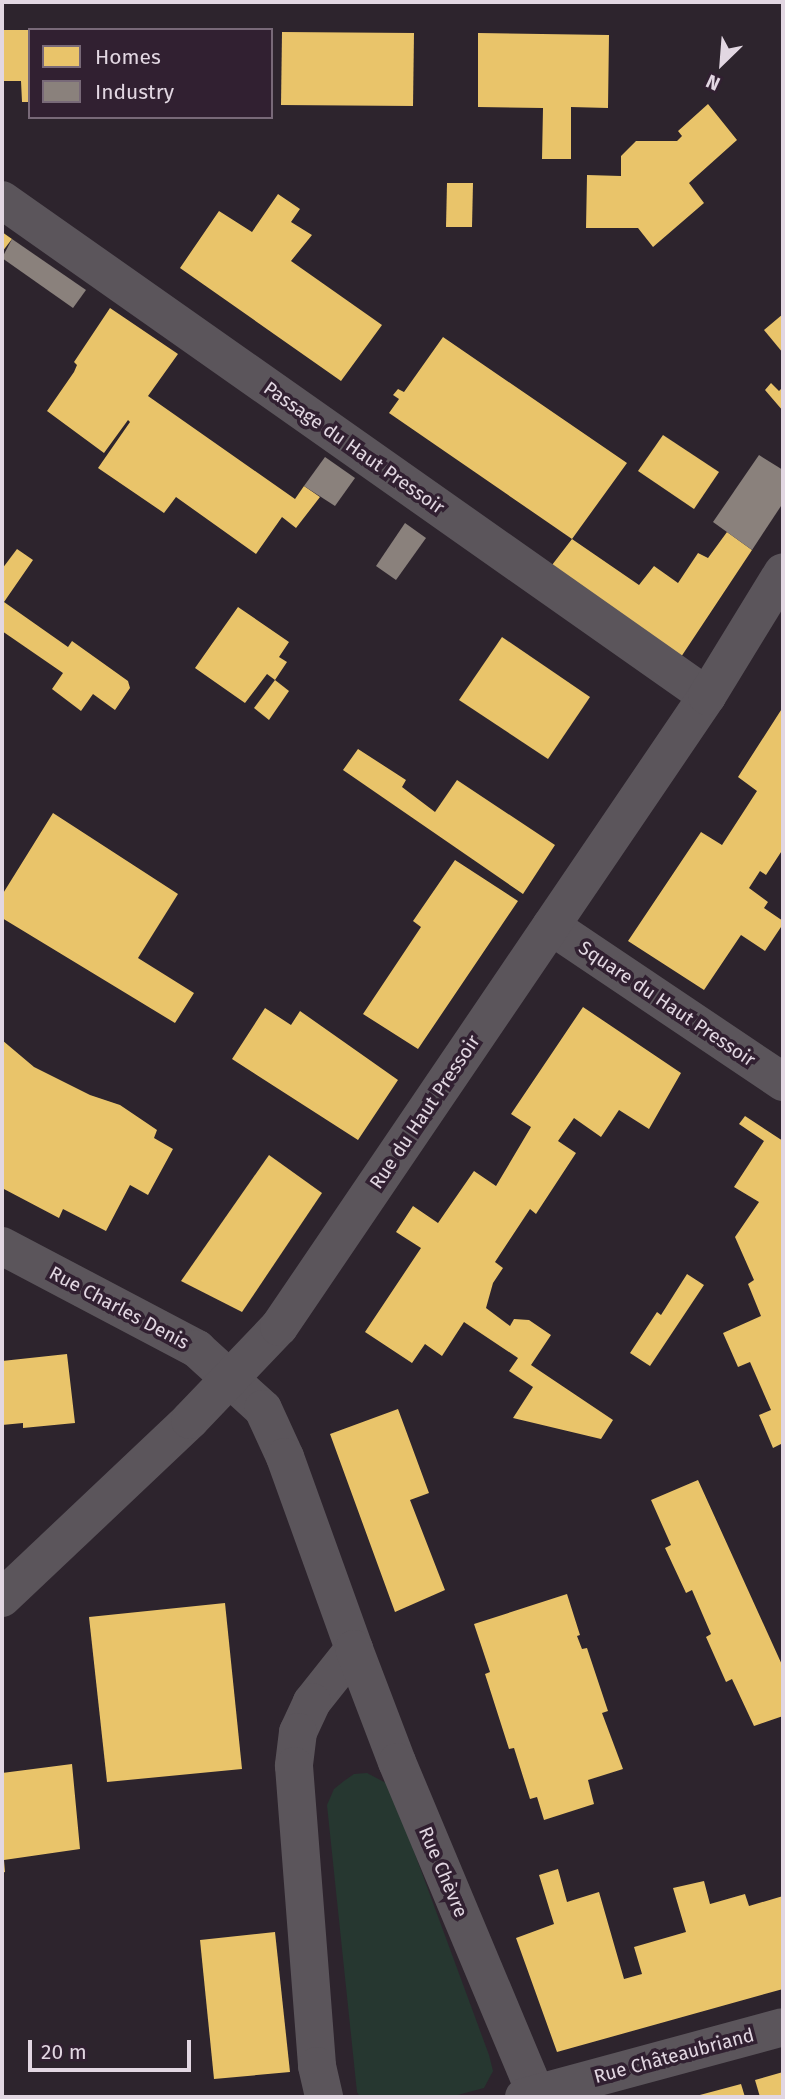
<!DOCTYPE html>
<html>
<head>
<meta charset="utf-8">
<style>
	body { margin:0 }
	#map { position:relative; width:785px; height:2099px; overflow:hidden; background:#2d242d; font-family:"Fira Sans",sans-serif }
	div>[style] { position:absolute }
	.green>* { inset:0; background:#263730 }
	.homes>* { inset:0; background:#e9c46a }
	.industry>* { inset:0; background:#8a817c }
	.street>* { height:38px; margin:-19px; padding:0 19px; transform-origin:19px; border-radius:19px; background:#5b555b }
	span { translate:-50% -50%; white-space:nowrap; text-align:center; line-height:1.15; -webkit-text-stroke:7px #312031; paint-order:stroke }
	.street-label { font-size:19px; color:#e2d7e2 }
	.frame { position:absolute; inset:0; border:4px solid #e2d7e2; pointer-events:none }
	.legend { position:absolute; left:28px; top:28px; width:245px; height:91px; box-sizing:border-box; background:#312031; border:2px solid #786978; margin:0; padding:9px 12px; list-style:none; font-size:21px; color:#e2d7e2 }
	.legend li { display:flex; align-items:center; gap:14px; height:35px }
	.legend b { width:35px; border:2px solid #786978 }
	.north { position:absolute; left:687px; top:28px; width:70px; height:70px; -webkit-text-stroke:5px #312031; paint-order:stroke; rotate:205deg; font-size:19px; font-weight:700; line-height:28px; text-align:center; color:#e2d7e2 }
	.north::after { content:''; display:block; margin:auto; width:24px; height:32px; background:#e2d7e2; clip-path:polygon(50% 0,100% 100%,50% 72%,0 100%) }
	.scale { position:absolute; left:28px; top:2040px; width:163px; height:32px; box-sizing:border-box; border:4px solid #e2d7e2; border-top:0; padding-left:9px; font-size:21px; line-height:24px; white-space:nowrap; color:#e2d7e2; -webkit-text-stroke:5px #312031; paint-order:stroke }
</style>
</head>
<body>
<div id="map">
	<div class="green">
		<div style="clip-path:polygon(367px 1773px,386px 1783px,398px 1808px,489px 2055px,493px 2071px,484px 2088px,450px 2097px,360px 2097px,357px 2092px,327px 1805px,334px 1789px,344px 1781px,354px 1774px)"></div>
	</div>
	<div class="homes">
		<div style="clip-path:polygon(2px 30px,30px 30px,30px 102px,22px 102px,21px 81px,2px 81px)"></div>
		<div style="clip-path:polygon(282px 32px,414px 33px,413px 106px,281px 105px)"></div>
		<div style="clip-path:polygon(478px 33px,609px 35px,608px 108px,571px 107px,571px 159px,542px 159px,543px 108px,478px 107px)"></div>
		<div style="clip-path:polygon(708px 104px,737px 140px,689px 183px,704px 203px,653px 247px,638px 228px,586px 228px,587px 175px,621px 176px,621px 156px,636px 141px,677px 141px,682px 136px,678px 131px)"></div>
		<div style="clip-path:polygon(447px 183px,473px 183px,472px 227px,446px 227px)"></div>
		<div style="clip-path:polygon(278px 194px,300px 209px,291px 222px,312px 235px,291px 261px,382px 325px,341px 381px,180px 268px,219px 211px,252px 232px)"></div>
		<div style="clip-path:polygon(2px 232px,12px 239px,2px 252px)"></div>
		<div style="clip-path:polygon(110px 308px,178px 354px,148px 396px,295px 499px,304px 486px,320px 497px,296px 528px,282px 517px,256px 554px,176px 497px,164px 513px,98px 468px,130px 422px,128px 420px,104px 453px,47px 411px,74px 372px,77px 365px,74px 362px)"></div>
		<div style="clip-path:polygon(783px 314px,783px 353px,764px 330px)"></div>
		<div style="clip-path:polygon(443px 337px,627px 463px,572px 539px,389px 413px,399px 399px,393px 395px,398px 389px,404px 392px)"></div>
		<div style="clip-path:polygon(771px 383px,779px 391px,783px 387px,783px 411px,765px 390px)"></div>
		<div style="clip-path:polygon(663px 435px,719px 472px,694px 509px,638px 471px)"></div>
		<div style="clip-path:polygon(727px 532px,752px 550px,681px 657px,552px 565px,572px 539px,639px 585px,654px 566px,678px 583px,698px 553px,708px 558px)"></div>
		<div style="clip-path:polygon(17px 549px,33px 560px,4px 602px,68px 647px,72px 641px,128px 681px,130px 688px,115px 710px,93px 694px,81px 711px,52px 689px,63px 673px,2px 631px,2px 569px)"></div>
		<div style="clip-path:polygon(238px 607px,289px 642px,279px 657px,287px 662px,275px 680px,267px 674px,245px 703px,195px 668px)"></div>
		<div style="clip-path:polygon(502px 637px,590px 697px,548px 759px,459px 700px)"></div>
		<div style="clip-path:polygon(275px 680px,289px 691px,269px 720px,254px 708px)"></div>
		<div style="clip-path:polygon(783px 707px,783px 849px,766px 875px,760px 871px,749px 888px,768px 902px,764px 908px,783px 921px,783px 924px,765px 951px,741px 935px,704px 990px,628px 941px,701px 832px,722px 845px,757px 791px,738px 777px)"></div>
		<div style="clip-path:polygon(358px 749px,406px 780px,402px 787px,435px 812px,457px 780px,555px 845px,523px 894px,343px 770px)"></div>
		<div style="clip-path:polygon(53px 813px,178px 894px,138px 958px,194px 993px,175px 1023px,2px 918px,2px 895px)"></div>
		<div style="clip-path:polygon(455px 860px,518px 901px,418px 1049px,363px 1014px,421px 927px,413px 921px)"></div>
		<div style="clip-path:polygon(583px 1007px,681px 1073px,649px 1129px,619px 1110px,601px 1137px,574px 1118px,558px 1141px,576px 1153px,536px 1214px,530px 1209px,495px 1262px,503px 1268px,493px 1283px,486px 1308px,510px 1326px,514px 1319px,529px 1320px,551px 1335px,531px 1365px,613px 1420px,601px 1439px,513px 1418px,533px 1387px,509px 1371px,518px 1358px,464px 1322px,442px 1356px,425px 1344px,412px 1363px,365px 1332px,421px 1248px,396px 1232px,413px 1206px,438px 1223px,474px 1171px,496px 1186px,531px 1127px,511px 1114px)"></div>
		<div style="clip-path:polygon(265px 1008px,291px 1025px,300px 1011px,398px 1080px,358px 1140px,232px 1059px)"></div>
		<div style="clip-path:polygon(2px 1040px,34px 1067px,90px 1095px,120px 1105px,157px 1130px,154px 1138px,173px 1149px,148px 1195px,130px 1185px,106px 1231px,63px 1209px,59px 1218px,2px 1188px)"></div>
		<div style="clip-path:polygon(745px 1116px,783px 1141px,783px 1443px,773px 1448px,759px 1415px,771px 1410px,750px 1362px,738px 1367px,723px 1333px,761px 1316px,748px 1284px,754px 1280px,735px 1237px,759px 1202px,734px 1187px,764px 1141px,739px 1124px)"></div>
		<div style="clip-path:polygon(269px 1155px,322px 1193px,242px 1312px,181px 1281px)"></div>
		<div style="clip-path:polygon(687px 1274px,704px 1285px,650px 1366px,630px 1353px,657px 1312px,661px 1315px)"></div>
		<div style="clip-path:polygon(67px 1354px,75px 1423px,23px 1428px,23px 1423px,2px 1425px,2px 1361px)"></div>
		<div style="clip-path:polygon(398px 1409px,429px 1493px,410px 1500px,445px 1590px,395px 1612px,330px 1434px)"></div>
		<div style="clip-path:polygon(698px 1480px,783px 1667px,783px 1716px,754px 1726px,732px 1679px,726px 1682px,706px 1637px,711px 1634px,692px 1590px,686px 1593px,665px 1548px,671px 1545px,651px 1500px)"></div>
		<div style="clip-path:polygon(567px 1594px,580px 1635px,577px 1636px,582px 1649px,587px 1648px,608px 1711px,602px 1713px,623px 1769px,588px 1780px,594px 1804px,544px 1820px,537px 1797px,530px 1799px,514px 1748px,509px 1749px,485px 1674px,490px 1672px,474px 1624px)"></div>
		<div style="clip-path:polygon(225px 1603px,242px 1769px,107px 1782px,89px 1617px)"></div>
		<div style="clip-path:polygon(72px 1764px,80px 1849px,4px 1860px,5px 1872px,2px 1873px,2px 1773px)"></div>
		<div style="clip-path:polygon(558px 1869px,567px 1902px,599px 1892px,624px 1979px,642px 1974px,634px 1947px,686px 1932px,673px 1888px,704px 1881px,710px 1904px,745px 1894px,749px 1906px,783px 1896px,783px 1989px,557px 2052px,516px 1938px,554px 1924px,539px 1875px)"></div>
		<div style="clip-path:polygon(275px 1932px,290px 2072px,214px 2079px,200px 1940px)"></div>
		<div style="clip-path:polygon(783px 2072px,783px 2097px,760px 2097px,755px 2080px)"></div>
		<div style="clip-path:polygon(741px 2084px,745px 2097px,696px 2097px,696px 2096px)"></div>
	</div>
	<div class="industry">
		<div style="clip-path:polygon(12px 239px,86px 290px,73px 308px,2px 258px)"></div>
		<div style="clip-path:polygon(759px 455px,783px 470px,783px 503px,752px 550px,713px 522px)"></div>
		<div style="clip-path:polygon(325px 457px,355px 478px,335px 506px,304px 486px)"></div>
		<div style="clip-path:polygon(405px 523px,426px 538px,396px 580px,376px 566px)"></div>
	</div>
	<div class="street">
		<div style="left:2px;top:200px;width:862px;rotate:35.13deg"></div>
		<div style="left:551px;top:926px;width:280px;rotate:33.9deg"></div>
		<div style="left:2px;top:1246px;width:221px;rotate:27.8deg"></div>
		<div style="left:197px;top:1349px;width:89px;rotate:42.3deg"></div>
		<div style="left:263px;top:1409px;width:53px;rotate:65.4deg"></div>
		<div style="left:285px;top:1457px;width:204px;rotate:70.2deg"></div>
		<div style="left:354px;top:1649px;width:68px;rotate:128.4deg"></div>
		<div style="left:312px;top:1702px;width:33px;rotate:115deg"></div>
		<div style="left:298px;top:1732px;width:34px;rotate:97deg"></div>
		<div style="left:294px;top:1766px;width:301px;rotate:85.6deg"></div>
		<div style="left:317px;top:2066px;width:32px;rotate:77deg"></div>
		<div style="left:2px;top:1598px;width:259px;rotate:-43.4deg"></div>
		<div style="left:190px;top:1420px;width:129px;rotate:-46.3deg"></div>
		<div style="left:279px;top:1327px;width:762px;rotate:-55.85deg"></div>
		<div style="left:707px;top:696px;width:145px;rotate:-58.5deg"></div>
		<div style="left:354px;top:1649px;width:121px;rotate:69.2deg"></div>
		<div style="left:397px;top:1762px;width:363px;rotate:67.3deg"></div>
		<div style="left:524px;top:2097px;width:268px;rotate:-15.1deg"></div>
	</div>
	<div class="street-label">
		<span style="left:354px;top:448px;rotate:35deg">Passage du Haut Pressoir</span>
		<span style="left:667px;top:1004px;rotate:34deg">Square du Haut Pressoir</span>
		<span style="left:425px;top:1112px;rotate:-56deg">Rue du Haut Pressoir</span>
		<span style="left:119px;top:1308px;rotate:28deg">Rue Charles Denis</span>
		<span style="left:443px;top:1872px;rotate:67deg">Rue Chèvre</span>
		<span style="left:674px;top:2056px;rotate:-15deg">Rue Châteaubriand</span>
	</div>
	<div class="frame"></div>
	<ul class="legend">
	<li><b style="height:19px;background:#e9c46a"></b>Homes</li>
	<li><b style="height:19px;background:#8a817c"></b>Industry</li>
	</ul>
	<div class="north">N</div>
	<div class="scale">20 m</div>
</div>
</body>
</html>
